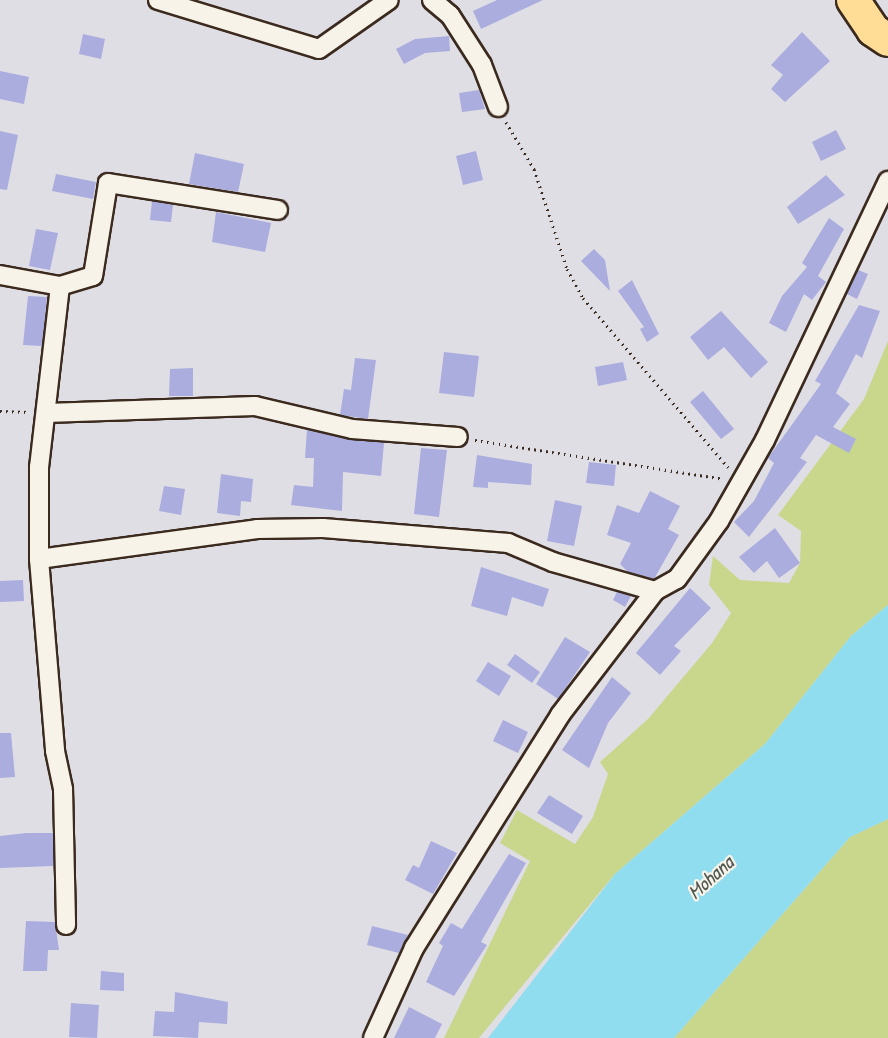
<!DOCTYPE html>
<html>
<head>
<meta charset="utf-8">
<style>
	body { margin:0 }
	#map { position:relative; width:888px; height:1038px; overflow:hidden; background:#e0dee5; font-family:"Patrick Hand",sans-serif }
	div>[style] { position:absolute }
	.green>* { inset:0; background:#c8d78c }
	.water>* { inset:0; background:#90ddef }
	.building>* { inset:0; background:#aaadde }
	.path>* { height:3px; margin-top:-1.5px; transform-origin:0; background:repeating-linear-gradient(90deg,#3b2a1e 0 1.5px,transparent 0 6px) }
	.roads { filter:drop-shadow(2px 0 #3b2a1e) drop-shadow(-2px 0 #3b2a1e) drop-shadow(0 2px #3b2a1e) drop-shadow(0 -2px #3b2a1e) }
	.minor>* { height:18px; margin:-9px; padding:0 9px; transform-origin:9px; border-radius:9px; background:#f7f3e8 }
	.trunk>* { height:32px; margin:-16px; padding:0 16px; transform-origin:16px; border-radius:16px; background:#ffdd96 }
	span { translate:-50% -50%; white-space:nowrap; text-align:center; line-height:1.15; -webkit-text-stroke:4.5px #f7f3e8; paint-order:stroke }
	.water-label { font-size:20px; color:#505752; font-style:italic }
</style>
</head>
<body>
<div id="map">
	<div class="green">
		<div style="clip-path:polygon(888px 341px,888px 605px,851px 636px,765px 744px,615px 874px,479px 1038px,444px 1038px,530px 861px,500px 843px,517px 810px,575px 844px,593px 817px,608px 774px,600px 762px,648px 719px,712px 643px,731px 613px,709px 585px,713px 556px,740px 580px,789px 583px,800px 563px,801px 531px,778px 515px,864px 399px)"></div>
		<div style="clip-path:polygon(888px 819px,888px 1038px,674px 1038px,850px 837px)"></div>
	</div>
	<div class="water">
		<div style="clip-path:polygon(888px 605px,888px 819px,850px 837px,674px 1038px,488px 1038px,615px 874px,765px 744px,851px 636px)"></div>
	</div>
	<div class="building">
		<div style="clip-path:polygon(497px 0,543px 0,481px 29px,473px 11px)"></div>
		<div style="clip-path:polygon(802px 32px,830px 61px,785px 102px,771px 89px,783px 75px,771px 65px)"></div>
		<div style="clip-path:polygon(83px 34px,105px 39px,101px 59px,79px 54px)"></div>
		<div style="clip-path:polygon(449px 36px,450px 51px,425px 53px,404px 64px,396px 49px,415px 39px)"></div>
		<div style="clip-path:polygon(0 71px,29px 77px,24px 104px,0 99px)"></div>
		<div style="clip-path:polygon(479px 90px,485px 109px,462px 112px,459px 93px)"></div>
		<div style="clip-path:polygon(836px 130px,846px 149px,821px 161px,812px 142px)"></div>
		<div style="clip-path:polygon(0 131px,18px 135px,7px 190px,0 189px)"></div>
		<div style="clip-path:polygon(476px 151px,483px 180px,463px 185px,456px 156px)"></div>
		<div style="clip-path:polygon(195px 153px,244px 164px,238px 192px,189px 184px)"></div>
		<div style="clip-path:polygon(56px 174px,96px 182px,93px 199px,52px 191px)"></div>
		<div style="clip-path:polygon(826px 175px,845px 195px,798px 224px,787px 207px)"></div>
		<div style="clip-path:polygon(152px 201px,173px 205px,171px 222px,150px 220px)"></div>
		<div style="clip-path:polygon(216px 212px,271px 223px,265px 252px,212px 242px)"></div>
		<div style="clip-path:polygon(829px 218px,844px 229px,818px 276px,826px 282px,812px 300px,804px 294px,786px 332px,769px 323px,782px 296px,807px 267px,802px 263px)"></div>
		<div style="clip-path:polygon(36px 229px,58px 233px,50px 270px,29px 266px)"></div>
		<div style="clip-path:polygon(594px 249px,605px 260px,610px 291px,581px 261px)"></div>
		<div style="clip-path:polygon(858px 270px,868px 274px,857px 299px,847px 294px)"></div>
		<div style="clip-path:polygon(632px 280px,659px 334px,647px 342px,640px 329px,644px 327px,618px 291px)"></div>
		<div style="clip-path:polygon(28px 296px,47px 297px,42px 346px,23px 345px)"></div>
		<div style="clip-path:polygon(859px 305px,880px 311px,862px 358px,856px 354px,836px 393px,850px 404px,833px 427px,856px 439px,849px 453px,816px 435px,800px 458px,807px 462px,749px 537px,734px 522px,754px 501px,774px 463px,768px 458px,821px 384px,815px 381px)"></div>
		<div style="clip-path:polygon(721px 311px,768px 362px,751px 378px,724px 347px,708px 360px,690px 337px)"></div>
		<div style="clip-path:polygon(444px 352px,479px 356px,474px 397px,439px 393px)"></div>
		<div style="clip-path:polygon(355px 358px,376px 360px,368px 419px,340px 415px,344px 389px,351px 390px)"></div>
		<div style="clip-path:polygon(623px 362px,627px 380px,598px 386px,595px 367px)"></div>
		<div style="clip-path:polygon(193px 368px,193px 396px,169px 396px,170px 369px)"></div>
		<div style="clip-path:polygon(703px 391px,734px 429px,721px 439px,690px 402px)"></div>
		<div style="clip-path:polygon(307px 430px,384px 443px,381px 476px,343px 472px,342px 511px,291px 505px,294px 485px,313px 487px,314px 458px,305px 458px)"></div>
		<div style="clip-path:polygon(421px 448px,447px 450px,439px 517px,414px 514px)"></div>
		<div style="clip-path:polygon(477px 455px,532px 464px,531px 485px,488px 482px,488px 488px,473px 487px)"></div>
		<div style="clip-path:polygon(589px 462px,616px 465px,614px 486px,586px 483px)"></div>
		<div style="clip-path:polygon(221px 474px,253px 479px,251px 502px,241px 501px,240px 516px,217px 513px)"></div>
		<div style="clip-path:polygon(164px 486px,185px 489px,181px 515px,159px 511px)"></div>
		<div style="clip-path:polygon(650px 491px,680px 506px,668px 529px,679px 535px,654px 579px,628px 572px,620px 564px,631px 543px,607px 535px,617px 505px,639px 513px)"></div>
		<div style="clip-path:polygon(555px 500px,582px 506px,574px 546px,547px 541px)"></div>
		<div style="clip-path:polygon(775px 528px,800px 563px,779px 578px,767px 561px,754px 573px,739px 557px)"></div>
		<div style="clip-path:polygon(481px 567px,549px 589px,543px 607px,512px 597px,507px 616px,471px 606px)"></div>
		<div style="clip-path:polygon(23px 580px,24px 601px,0 602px,0 581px)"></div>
		<div style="clip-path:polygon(690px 588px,711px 608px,674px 646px,681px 651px,660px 675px,636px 653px)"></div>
		<div style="clip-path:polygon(617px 592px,631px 596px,625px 607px,613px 600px)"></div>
		<div style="clip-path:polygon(565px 637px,590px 652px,558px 699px,536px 684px)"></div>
		<div style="clip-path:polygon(515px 654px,540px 672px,532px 683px,507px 665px)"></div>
		<div style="clip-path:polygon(488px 662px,511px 676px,499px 696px,476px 681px)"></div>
		<div style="clip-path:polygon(612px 677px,631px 693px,608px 723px,589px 768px,562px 750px)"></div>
		<div style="clip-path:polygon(503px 720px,528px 732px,518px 753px,493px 741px)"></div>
		<div style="clip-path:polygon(0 733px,11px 733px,15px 777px,0 778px)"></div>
		<div style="clip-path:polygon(549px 795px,583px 816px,572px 834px,537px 813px)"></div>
		<div style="clip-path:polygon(26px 833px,53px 833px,53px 866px,0 868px,0 836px)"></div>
		<div style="clip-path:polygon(431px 841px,457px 853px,433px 894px,405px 880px,413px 865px,419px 868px)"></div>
		<div style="clip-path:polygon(509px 854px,526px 863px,481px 942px,487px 945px,454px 996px,426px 982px,443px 946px,439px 943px,451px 923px,462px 929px)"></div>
		<div style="clip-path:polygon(26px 921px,55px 922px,59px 950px,48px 950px,47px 971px,23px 971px)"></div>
		<div style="clip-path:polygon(372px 926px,408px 935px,399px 953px,367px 945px)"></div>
		<div style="clip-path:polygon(101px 971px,124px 973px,124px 991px,100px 990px)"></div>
		<div style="clip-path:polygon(175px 992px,228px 1002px,227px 1024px,199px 1022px,198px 1038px,153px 1036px,155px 1011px,174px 1012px)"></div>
		<div style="clip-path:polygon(71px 1003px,99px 1005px,97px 1038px,69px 1037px)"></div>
		<div style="clip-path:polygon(409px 1007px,442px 1024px,435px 1038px,394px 1038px)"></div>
	</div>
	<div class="path">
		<div style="left:506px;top:122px;width:55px;rotate:59.2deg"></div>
		<div style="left:534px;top:169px;width:105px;rotate:71.7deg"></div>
		<div style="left:567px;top:269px;width:33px;rotate:61deg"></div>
		<div style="left:583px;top:298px;width:223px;rotate:49.4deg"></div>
		<div style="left:0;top:411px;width:28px;rotate:2deg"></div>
		<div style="left:475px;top:440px;width:251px;rotate:8.9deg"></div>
	</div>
	<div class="roads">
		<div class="minor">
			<div style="left:158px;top:0;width:168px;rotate:16.9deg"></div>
			<div style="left:319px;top:49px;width:85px;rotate:-35deg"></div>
			<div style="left:432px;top:0;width:23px;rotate:40deg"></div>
			<div style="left:450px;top:15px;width:59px;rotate:57.4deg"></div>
			<div style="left:482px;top:65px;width:45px;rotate:69.1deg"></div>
			<div style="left:0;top:275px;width:61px;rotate:10.4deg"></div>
			<div style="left:60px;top:286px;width:182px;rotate:96.6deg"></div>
			<div style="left:39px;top:467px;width:92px;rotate:90deg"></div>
			<div style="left:39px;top:559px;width:193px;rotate:85.2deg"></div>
			<div style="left:55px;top:751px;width:39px;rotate:78deg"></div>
			<div style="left:63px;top:789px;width:136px;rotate:88.7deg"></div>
			<div style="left:60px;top:286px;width:34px;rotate:-17deg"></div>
			<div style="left:93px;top:276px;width:94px;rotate:-80.8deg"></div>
			<div style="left:108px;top:183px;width:172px;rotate:9deg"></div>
			<div style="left:46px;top:413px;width:209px;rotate:-1.9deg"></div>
			<div style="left:255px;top:406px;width:100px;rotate:13.3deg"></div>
			<div style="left:352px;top:429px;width:106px;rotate:4.3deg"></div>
			<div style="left:39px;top:559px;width:220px;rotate:-7.8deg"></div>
			<div style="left:257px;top:529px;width:66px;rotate:-0.9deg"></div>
			<div style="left:323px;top:528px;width:186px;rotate:4.6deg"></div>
			<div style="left:508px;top:543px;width:49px;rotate:22.9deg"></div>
			<div style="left:553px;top:562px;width:106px;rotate:15.9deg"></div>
			<div style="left:373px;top:1038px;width:99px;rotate:-65.5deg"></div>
			<div style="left:414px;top:948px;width:275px;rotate:-57.9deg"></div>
			<div style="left:560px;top:715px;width:156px;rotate:-52.5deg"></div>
			<div style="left:655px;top:591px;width:25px;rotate:-29deg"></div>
			<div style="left:677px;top:579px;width:72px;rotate:-54.1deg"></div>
			<div style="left:719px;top:521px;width:93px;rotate:-60.4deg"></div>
			<div style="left:765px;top:440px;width:287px;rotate:-64.6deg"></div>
		</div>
		<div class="trunk">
			<div style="left:853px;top:0;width:36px;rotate:56deg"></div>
			<div style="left:873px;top:30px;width:18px;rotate:34deg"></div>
		</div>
	</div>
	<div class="water-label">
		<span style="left:710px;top:877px;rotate:-42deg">Mohana</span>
	</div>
</div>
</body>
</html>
